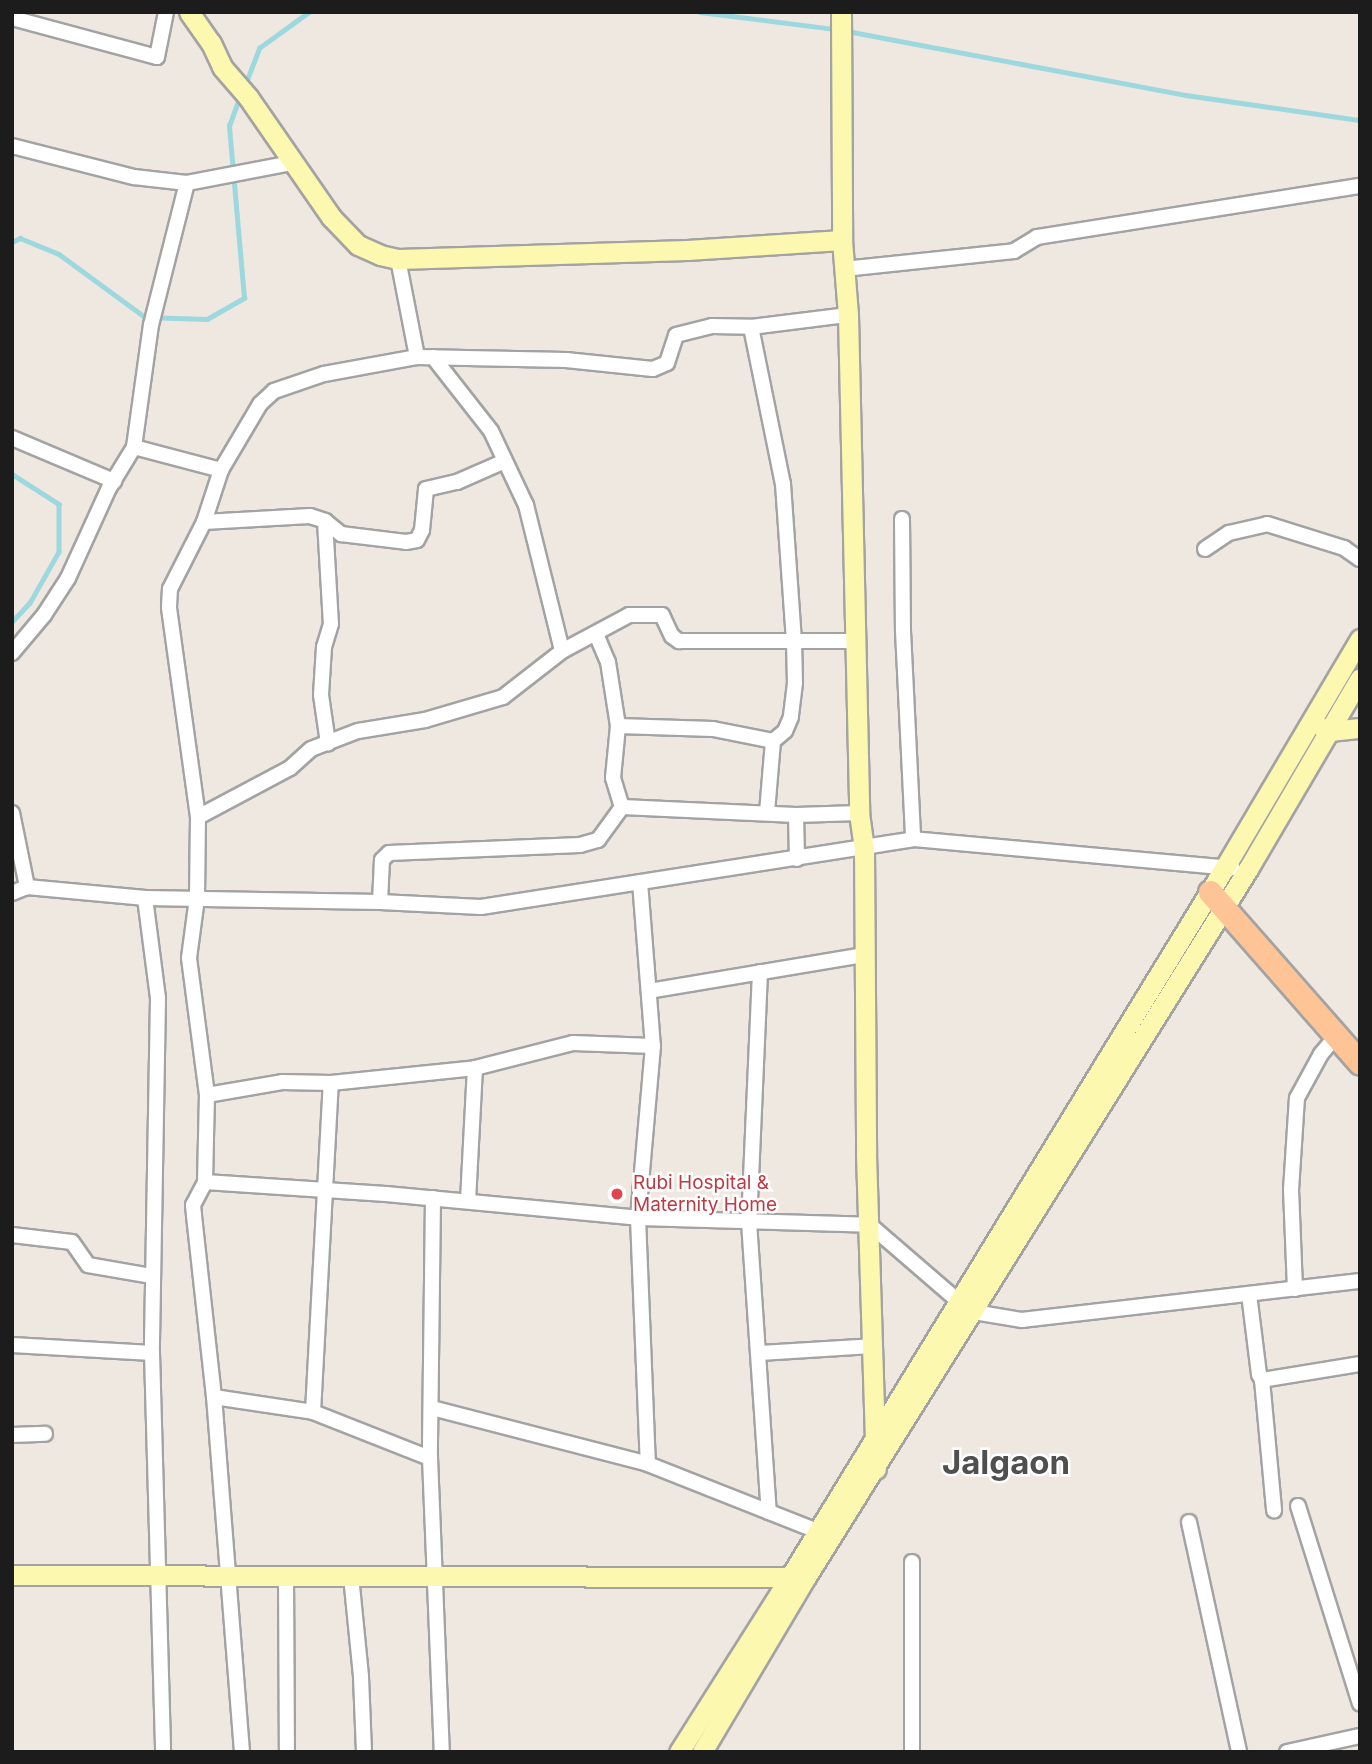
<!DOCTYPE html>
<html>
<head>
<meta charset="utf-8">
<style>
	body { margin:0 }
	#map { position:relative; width:1372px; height:1764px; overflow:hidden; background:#eee8e1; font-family:Inter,sans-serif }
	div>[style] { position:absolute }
	.stream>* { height:4.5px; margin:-2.25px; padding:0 2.25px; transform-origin:2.25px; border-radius:2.25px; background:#9ed8df }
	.roads { filter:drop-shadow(2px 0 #a3a3a3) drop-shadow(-2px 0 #a3a3a3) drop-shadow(0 2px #a3a3a3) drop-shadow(0 -2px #a3a3a3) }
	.street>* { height:14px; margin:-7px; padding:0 7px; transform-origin:7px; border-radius:7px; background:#fff }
	.secondary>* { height:19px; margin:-9.5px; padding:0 9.5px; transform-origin:9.5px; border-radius:9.5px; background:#fdf8b0 }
	.primary>* { height:23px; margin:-11.5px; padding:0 11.5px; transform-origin:11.5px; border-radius:11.5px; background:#ffc495 }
	.dots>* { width:19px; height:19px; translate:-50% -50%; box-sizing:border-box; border:4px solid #fff; border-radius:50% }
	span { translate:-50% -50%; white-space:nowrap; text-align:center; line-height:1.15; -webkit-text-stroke:5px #fff; paint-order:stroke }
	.health-label { font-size:19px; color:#be3a42 }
	.left { translate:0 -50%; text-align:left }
	.town-label { font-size:33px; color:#4f4f4f; font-weight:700 }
	.frame { position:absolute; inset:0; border:14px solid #1c1c1c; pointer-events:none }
</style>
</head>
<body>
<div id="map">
	<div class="stream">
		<div style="left:700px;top:12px;width:136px;rotate:7.2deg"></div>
		<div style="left:847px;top:31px;width:345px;rotate:10.7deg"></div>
		<div style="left:1186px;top:95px;width:176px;rotate:8.2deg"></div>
		<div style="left:245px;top:85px;width:40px;rotate:-69deg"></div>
		<div style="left:259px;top:48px;width:62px;rotate:-35.8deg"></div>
		<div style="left:12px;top:242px;width:9px;rotate:-27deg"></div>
		<div style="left:20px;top:238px;width:42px;rotate:22.3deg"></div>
		<div style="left:59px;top:254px;width:107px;rotate:36.2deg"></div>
		<div style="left:145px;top:317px;width:62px;rotate:1.8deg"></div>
		<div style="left:207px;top:319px;width:43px;rotate:-29.6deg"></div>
		<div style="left:244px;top:298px;width:173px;rotate:-95deg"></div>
		<div style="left:229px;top:126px;width:32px;rotate:-70deg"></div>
		<div style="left:12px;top:474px;width:56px;rotate:32.6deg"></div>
		<div style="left:59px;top:504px;width:48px;rotate:90deg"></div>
		<div style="left:59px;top:552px;width:59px;rotate:119.6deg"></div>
		<div style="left:30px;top:603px;width:26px;rotate:133deg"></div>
	</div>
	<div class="roads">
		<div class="street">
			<div style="left:12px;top:18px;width:150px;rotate:15.1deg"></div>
			<div style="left:157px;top:57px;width:46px;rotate:-78.7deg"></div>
			<div style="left:12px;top:146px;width:126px;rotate:14.3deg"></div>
			<div style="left:134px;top:177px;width:53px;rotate:6.5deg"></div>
			<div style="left:187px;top:183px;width:107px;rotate:-10.8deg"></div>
			<div style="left:398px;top:259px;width:100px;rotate:79deg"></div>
			<div style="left:844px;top:269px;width:171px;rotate:-6deg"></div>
			<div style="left:1014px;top:251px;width:27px;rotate:-31deg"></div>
			<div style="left:1037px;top:237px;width:327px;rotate:-9deg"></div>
			<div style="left:751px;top:327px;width:160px;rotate:78.5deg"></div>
			<div style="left:783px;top:484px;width:156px;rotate:86deg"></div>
			<div style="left:794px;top:640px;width:43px;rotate:88.7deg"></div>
			<div style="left:795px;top:683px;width:34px;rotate:97deg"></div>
			<div style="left:791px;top:717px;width:15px;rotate:113deg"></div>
			<div style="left:785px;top:731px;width:16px;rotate:140deg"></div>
			<div style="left:773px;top:741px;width:71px;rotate:94.8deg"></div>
			<div style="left:433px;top:357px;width:94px;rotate:51.9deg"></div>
			<div style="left:491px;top:431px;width:82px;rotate:64.7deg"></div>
			<div style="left:526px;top:505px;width:150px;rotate:76.1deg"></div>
			<div style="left:12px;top:438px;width:111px;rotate:22.9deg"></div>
			<div style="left:134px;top:447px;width:123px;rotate:-82.1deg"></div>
			<div style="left:151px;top:325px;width:146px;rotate:-75.8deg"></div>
			<div style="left:902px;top:519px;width:112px;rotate:89.5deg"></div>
			<div style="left:903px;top:631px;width:208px;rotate:87.2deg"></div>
			<div style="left:325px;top:521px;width:103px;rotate:86.7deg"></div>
			<div style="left:331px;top:624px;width:24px;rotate:107deg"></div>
			<div style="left:324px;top:647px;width:48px;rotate:93.6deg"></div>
			<div style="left:321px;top:695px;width:49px;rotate:81.7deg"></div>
			<div style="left:204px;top:522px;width:106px;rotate:-3.2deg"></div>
			<div style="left:310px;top:516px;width:16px;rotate:18deg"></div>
			<div style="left:325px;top:521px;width:21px;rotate:39deg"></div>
			<div style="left:341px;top:534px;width:65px;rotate:7deg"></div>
			<div style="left:406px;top:542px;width:11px;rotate:-10deg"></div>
			<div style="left:417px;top:540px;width:11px;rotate:-63deg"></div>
			<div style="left:422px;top:530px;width:41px;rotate:-84.4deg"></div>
			<div style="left:426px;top:489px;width:32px;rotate:-13deg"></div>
			<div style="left:457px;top:482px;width:52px;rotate:-23.6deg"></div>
			<div style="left:1205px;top:549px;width:29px;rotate:-34deg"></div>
			<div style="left:1229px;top:533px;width:39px;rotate:-13deg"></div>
			<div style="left:1267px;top:524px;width:81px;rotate:17.3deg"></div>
			<div style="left:1344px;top:548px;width:19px;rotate:35deg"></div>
			<div style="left:596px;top:634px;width:30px;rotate:67deg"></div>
			<div style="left:608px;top:662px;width:65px;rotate:81.1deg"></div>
			<div style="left:618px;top:726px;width:52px;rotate:95.5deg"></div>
			<div style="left:613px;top:778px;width:30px;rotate:73deg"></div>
			<div style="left:12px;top:653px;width:50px;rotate:-49.9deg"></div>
			<div style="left:44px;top:615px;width:44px;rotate:-57deg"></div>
			<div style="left:68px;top:578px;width:99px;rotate:-65.5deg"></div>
			<div style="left:109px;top:488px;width:48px;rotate:-58.6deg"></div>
			<div style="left:134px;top:447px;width:90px;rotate:14.8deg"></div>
			<div style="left:618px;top:726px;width:95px;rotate:1.8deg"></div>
			<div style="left:713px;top:729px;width:61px;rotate:11.3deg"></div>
			<div style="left:12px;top:813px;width:76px;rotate:78.5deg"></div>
			<div style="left:796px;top:815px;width:44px;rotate:88.7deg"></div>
			<div style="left:198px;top:817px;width:104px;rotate:-28deg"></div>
			<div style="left:290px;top:768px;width:28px;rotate:-42deg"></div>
			<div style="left:311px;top:749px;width:50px;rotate:-21deg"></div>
			<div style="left:358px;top:731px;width:68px;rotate:-9.3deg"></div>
			<div style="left:425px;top:720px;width:81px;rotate:-16.4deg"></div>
			<div style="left:503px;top:697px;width:75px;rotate:-37.9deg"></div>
			<div style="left:562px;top:651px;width:76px;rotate:-28.2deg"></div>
			<div style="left:629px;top:615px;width:33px"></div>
			<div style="left:662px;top:615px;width:23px;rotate:65deg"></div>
			<div style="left:672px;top:636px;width:9px;rotate:36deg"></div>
			<div style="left:679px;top:641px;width:178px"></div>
			<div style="left:640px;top:882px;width:165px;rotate:85.5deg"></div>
			<div style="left:653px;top:1046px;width:173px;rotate:95deg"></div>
			<div style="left:638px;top:1218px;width:246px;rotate:87.7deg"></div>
			<div style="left:648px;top:1464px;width:193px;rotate:21.6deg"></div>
			<div style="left:12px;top:893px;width:16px;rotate:-22deg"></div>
			<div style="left:27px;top:887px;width:119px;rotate:5.3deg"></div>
			<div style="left:145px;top:898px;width:235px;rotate:1deg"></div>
			<div style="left:380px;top:902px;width:101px;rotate:2.8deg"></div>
			<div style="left:481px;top:907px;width:437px;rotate:-8.9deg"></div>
			<div style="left:913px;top:839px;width:321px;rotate:5.2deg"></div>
			<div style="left:145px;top:898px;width:101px;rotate:82.6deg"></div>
			<div style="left:158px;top:998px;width:355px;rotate:91deg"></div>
			<div style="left:152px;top:1353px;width:399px;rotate:88.4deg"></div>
			<div style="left:380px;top:902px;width:42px;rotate:-87.3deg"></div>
			<div style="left:382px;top:860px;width:10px;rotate:-45deg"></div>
			<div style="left:389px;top:853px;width:191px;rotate:-2.4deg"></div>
			<div style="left:580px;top:845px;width:19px;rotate:-16deg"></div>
			<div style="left:598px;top:840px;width:41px;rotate:-54deg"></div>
			<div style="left:622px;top:807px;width:174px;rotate:2.6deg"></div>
			<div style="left:796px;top:815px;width:63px;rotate:-1.8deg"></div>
			<div style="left:760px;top:972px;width:250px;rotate:92.5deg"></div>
			<div style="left:749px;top:1222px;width:291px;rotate:86.1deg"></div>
			<div style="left:649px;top:991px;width:219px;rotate:-9.5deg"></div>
			<div style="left:207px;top:1095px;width:76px;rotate:-9.8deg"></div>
			<div style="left:282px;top:1082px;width:49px;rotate:1.2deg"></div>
			<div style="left:331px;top:1083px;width:145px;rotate:-5.9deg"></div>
			<div style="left:475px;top:1068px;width:101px;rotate:-14.3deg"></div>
			<div style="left:573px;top:1043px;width:80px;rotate:2.1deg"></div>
			<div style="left:205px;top:1182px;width:181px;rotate:3.8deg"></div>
			<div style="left:386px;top:1194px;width:253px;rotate:5.4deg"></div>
			<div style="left:638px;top:1218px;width:232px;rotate:1.7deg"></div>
			<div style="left:870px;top:1225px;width:116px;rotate:40.8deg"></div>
			<div style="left:433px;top:1198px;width:260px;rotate:90.7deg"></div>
			<div style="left:430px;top:1458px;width:294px;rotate:87.7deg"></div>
			<div style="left:468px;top:1201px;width:133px;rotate:-87deg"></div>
			<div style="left:12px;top:1235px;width:60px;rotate:6.7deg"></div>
			<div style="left:72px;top:1242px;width:28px;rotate:55deg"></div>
			<div style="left:88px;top:1265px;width:65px;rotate:9.8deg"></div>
			<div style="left:1295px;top:1289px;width:99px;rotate:-92.3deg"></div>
			<div style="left:1291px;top:1190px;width:92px;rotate:-86.3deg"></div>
			<div style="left:1297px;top:1098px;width:50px;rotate:-61.4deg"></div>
			<div style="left:1321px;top:1054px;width:23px;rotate:-50deg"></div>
			<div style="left:1249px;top:1294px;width:81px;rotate:82.9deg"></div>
			<div style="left:1259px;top:1374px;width:7px;rotate:63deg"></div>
			<div style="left:1262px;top:1380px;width:131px;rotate:84.7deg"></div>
			<div style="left:974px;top:1312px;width:49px;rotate:9.5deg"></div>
			<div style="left:1022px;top:1320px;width:340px;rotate:-6.6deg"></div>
			<div style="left:12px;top:1345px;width:140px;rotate:3.3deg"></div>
			<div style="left:759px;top:1353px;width:114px;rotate:-3.5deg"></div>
			<div style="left:1262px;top:1380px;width:99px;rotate:-9.3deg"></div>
			<div style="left:214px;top:1397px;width:100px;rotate:8.6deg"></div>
			<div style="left:313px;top:1412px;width:126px;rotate:21.5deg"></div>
			<div style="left:432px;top:1408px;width:223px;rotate:14.5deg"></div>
			<div style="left:313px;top:1412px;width:329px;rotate:-86.9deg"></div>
			<div style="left:12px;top:1435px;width:33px;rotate:-2deg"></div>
			<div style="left:1298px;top:1506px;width:207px;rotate:72.6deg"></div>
			<div style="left:1189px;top:1522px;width:235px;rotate:77.7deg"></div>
			<div style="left:912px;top:1562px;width:190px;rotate:90deg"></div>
			<div style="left:286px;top:1575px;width:177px;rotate:89.7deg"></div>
			<div style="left:351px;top:1576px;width:101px;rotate:84.3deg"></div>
			<div style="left:361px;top:1677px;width:75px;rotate:87.7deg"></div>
			<div style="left:242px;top:1752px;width:356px;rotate:-94.5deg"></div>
			<div style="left:214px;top:1397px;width:183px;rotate:-96.3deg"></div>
			<div style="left:194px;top:1215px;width:10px;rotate:-96deg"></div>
			<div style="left:193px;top:1205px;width:26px;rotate:-62deg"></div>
			<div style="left:205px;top:1182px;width:87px;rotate:-88.7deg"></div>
			<div style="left:207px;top:1095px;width:138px;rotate:-97.5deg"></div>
			<div style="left:189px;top:958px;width:61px;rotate:-82.4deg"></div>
			<div style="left:197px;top:898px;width:81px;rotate:-89.3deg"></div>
			<div style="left:198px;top:817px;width:212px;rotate:-97.9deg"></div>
			<div style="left:169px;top:607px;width:18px;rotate:-87deg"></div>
			<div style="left:170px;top:589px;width:75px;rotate:-63.1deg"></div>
			<div style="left:204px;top:522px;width:55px;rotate:-71.9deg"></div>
			<div style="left:221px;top:470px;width:77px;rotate:-59.4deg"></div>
			<div style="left:260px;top:404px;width:19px;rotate:-43deg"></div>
			<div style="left:274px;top:391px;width:53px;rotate:-18.8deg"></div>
			<div style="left:324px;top:374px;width:95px;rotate:-10.4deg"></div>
			<div style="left:417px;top:357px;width:149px;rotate:1.2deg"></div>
			<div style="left:566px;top:360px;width:87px;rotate:5.9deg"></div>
			<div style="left:653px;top:369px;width:15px;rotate:-23deg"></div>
			<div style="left:667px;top:363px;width:29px;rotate:-72deg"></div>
			<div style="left:676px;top:335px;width:37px;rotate:-14deg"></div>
			<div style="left:712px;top:326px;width:39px;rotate:1deg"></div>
			<div style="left:751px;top:327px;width:98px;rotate:-7.1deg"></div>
			<div style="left:1287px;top:1752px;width:75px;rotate:-12.4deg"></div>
		</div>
		<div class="secondary">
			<div style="left:189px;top:12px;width:38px;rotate:55deg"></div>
			<div style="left:211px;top:43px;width:26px;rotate:65deg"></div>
			<div style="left:222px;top:67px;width:40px;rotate:49deg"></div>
			<div style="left:248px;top:97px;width:146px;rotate:55.3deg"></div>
			<div style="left:331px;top:217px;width:39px;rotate:46deg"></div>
			<div style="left:358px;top:245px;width:24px;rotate:24deg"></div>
			<div style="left:380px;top:255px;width:18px;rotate:13deg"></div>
			<div style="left:398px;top:259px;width:289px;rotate:-1.8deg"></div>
			<div style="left:687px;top:250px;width:155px;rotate:-3.7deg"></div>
			<div style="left:841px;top:12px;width:228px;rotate:89.7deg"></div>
			<div style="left:842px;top:240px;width:75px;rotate:85.4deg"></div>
			<div style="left:848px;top:315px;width:498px;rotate:88.7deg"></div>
			<div style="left:859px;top:813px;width:36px;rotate:82deg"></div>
			<div style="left:864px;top:849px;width:305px;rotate:89.6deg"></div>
			<div style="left:866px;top:1154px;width:315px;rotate:88.2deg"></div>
			<div style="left:1323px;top:728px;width:8px;rotate:23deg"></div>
			<div style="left:1330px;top:731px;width:30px;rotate:-6deg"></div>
			<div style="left:12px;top:1575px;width:787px;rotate:0.15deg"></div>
			<div style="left:679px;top:1752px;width:207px;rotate:-57.6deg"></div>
			<div style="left:790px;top:1577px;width:833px;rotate:-58.51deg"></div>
			<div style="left:1225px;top:867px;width:265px;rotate:-59.4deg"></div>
			<div style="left:702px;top:1752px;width:204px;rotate:-59.3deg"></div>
			<div style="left:806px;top:1577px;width:835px;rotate:-58.02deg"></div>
			<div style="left:1248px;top:869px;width:221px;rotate:-59.6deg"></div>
		</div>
		<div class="primary">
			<div style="left:1210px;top:892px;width:227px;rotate:48.7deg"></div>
		</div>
	</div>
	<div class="dots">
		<div style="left:617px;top:1194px;background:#e0444e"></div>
	</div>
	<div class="health-label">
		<span class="left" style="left:633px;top:1194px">Rubi Hospital &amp;<br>Maternity Home</span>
	</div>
	<div class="town-label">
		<span style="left:1006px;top:1463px">Jalgaon</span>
	</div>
	<div class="frame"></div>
</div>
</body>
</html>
